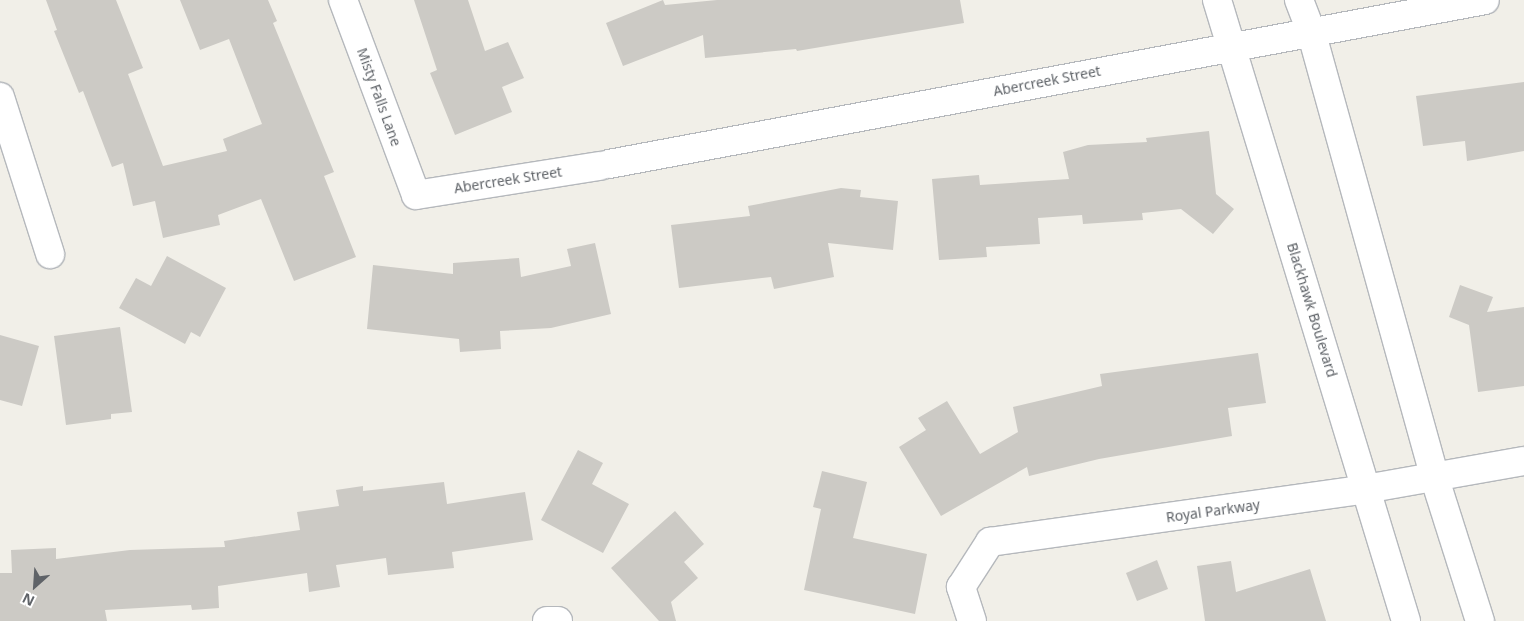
<!DOCTYPE html>
<html>
<head>
<meta charset="utf-8">
<style>
	body { margin:0 }
	#map { position:relative; width:1524px; height:621px; overflow:hidden; background:#f1efe8; font-family:"Noto Sans",sans-serif }
	div>[style] { position:absolute }
	.building>* { inset:0; background:#cccac5 }
	.roads { filter:drop-shadow(1px 0 #b5b8bc) drop-shadow(-1px 0 #b5b8bc) drop-shadow(0 1px #b5b8bc) drop-shadow(0 -1px #b5b8bc) }
	.minor>* { height:28px; margin:-14px; padding:0 14px; transform-origin:14px; border-radius:14px; background:#fff }
	.secondary>* { height:28px; margin:-14px; padding:0 14px; transform-origin:14px; border-radius:14px; background:#fff }
	span { translate:-50% -50%; white-space:nowrap; text-align:center; line-height:1.15; -webkit-text-stroke:4.5px #fff; paint-order:stroke }
	.street-label { font-size:14px; color:#5f6368 }
	.north { position:absolute; left:10px; top:561px; width:50px; height:50px; -webkit-text-stroke:4px #fff; paint-order:stroke; rotate:206deg; font-size:14px; font-weight:700; line-height:20px; text-align:center; color:#5f6368 }
	.north::after { content:''; display:block; margin:auto; width:18px; height:22px; background:#5f6368; clip-path:polygon(50% 0,100% 100%,50% 72%,0 100%) }
</style>
</head>
<body>
<div id="map">
	<div class="building">
		<div style="clip-path:polygon(46px 0,116px 0,143px 68px,128px 74px,163px 166px,227px 151px,223px 139px,262px 124px,229px 39px,200px 50px,180px 0,268px 0,277px 21px,273px 23px,334px 172px,324px 176px,356px 257px,294px 281px,261px 199px,218px 215px,220px 225px,163px 238px,155px 201px,133px 206px,123px 163px,112px 167px,83px 91px,79px 93px,54px 31px,57px 30px)"></div>
		<div style="clip-path:polygon(414px 0,468px 0,485px 51px,508px 42px,524px 78px,502px 87px,512px 112px,455px 135px,430px 73px,437px 70px)"></div>
		<div style="clip-path:polygon(663px 0,665px 5px,717px 0,960px 0,964px 23px,797px 51px,796px 49px,705px 58px,703px 35px,623px 66px,606px 23px)"></div>
		<div style="clip-path:polygon(1524px 82px,1524px 151px,1467px 161px,1465px 141px,1423px 146px,1416px 96px)"></div>
		<div style="clip-path:polygon(1209px 131px,1216px 194px,1234px 209px,1213px 234px,1181px 209px,1142px 213px,1143px 220px,1083px 224px,1082px 215px,1038px 218px,1040px 244px,986px 247px,987px 257px,939px 260px,932px 179px,979px 175px,980px 185px,1069px 179px,1063px 152px,1088px 145px,1147px 142px,1146px 138px)"></div>
		<div style="clip-path:polygon(841px 188px,861px 190px,860px 197px,898px 201px,893px 250px,828px 243px,834px 277px,774px 289px,771px 277px,679px 288px,671px 225px,750px 216px,748px 206px)"></div>
		<div style="clip-path:polygon(595px 243px,611px 314px,551px 328px,500px 331px,501px 349px,460px 352px,459px 339px,367px 329px,373px 265px,453px 274px,453px 263px,519px 258px,521px 277px,571px 266px,567px 249px)"></div>
		<div style="clip-path:polygon(167px 256px,226px 288px,200px 337px,191px 332px,185px 344px,119px 308px,136px 278px,151px 286px)"></div>
		<div style="clip-path:polygon(1460px 285px,1493px 297px,1487px 312px,1524px 307px,1524px 386px,1478px 392px,1469px 325px,1449px 317px)"></div>
		<div style="clip-path:polygon(120px 327px,132px 412px,111px 414px,111px 419px,66px 425px,54px 336px)"></div>
		<div style="clip-path:polygon(0 335px,39px 346px,22px 406px,0 400px)"></div>
		<div style="clip-path:polygon(1258px 353px,1266px 403px,1228px 408px,1232px 436px,1099px 459px,1029px 476px,1027px 467px,941px 516px,899px 447px,926px 430px,918px 418px,947px 401px,980px 454px,1018px 432px,1013px 407px,1102px 386px,1100px 374px)"></div>
		<div style="clip-path:polygon(578px 450px,603px 463px,592px 484px,629px 504px,603px 553px,541px 520px)"></div>
		<div style="clip-path:polygon(822px 471px,867px 482px,853px 538px,927px 554px,915px 614px,804px 590px,821px 509px,813px 507px)"></div>
		<div style="clip-path:polygon(444px 482px,447px 504px,525px 492px,533px 540px,452px 552px,454px 568px,388px 575px,386px 558px,336px 565px,340px 587px,309px 592px,307px 573px,218px 586px,219px 608px,192px 610px,191px 605px,105px 610px,107px 621px,0 621px,0 573px,12px 573px,11px 550px,56px 548px,56px 559px,130px 550px,225px 547px,224px 541px,300px 530px,297px 512px,339px 506px,336px 490px,363px 486px,363px 491px)"></div>
		<div style="clip-path:polygon(675px 511px,704px 544px,684px 562px,698px 578px,671px 602px,676px 621px,659px 621px,611px 568px)"></div>
		<div style="clip-path:polygon(1157px 560px,1168px 589px,1137px 601px,1126px 573px)"></div>
		<div style="clip-path:polygon(1231px 561px,1236px 592px,1310px 569px,1326px 621px,1205px 621px,1197px 566px)"></div>
	</div>
	<div class="roads">
		<div class="minor">
			<div style="left:343px;top:0;width:208px;rotate:69.5deg"></div>
			<div style="left:416px;top:195px;width:186px;rotate:-9deg"></div>
			<div style="left:0;top:97px;width:165px;rotate:72.3deg"></div>
			<div style="left:609px;top:164px;width:891px;rotate:-10.6deg"></div>
			<div style="left:547px;top:621px;width:11px"></div>
			<div style="left:972px;top:621px;width:36px;rotate:-108deg"></div>
			<div style="left:961px;top:587px;width:54px;rotate:-57.2deg"></div>
			<div style="left:990px;top:542px;width:379px;rotate:-8deg"></div>
			<div style="left:1365px;top:489px;width:161px;rotate:-10deg"></div>
		</div>
		<div class="secondary">
			<div style="left:1217px;top:0;width:649px;rotate:73.07deg"></div>
			<div style="left:1299px;top:0;width:33px;rotate:69deg"></div>
			<div style="left:1311px;top:31px;width:462px;rotate:74.5deg"></div>
			<div style="left:1434px;top:476px;width:152px;rotate:72.4deg"></div>
		</div>
	</div>
	<div class="street-label">
		<span style="left:1047px;top:81px;rotate:-11deg">Abercreek Street</span>
		<span style="left:379px;top:97px;rotate:70deg">Misty Falls Lane</span>
		<span style="left:508px;top:180px;rotate:-9deg">Abercreek Street</span>
		<span style="left:1312px;top:310px;rotate:73deg">Blackhawk Boulevard</span>
		<span style="left:1213px;top:511px;rotate:-8deg">Royal Parkway</span>
	</div>
	<div class="north">N</div>
</div>
</body>
</html>
